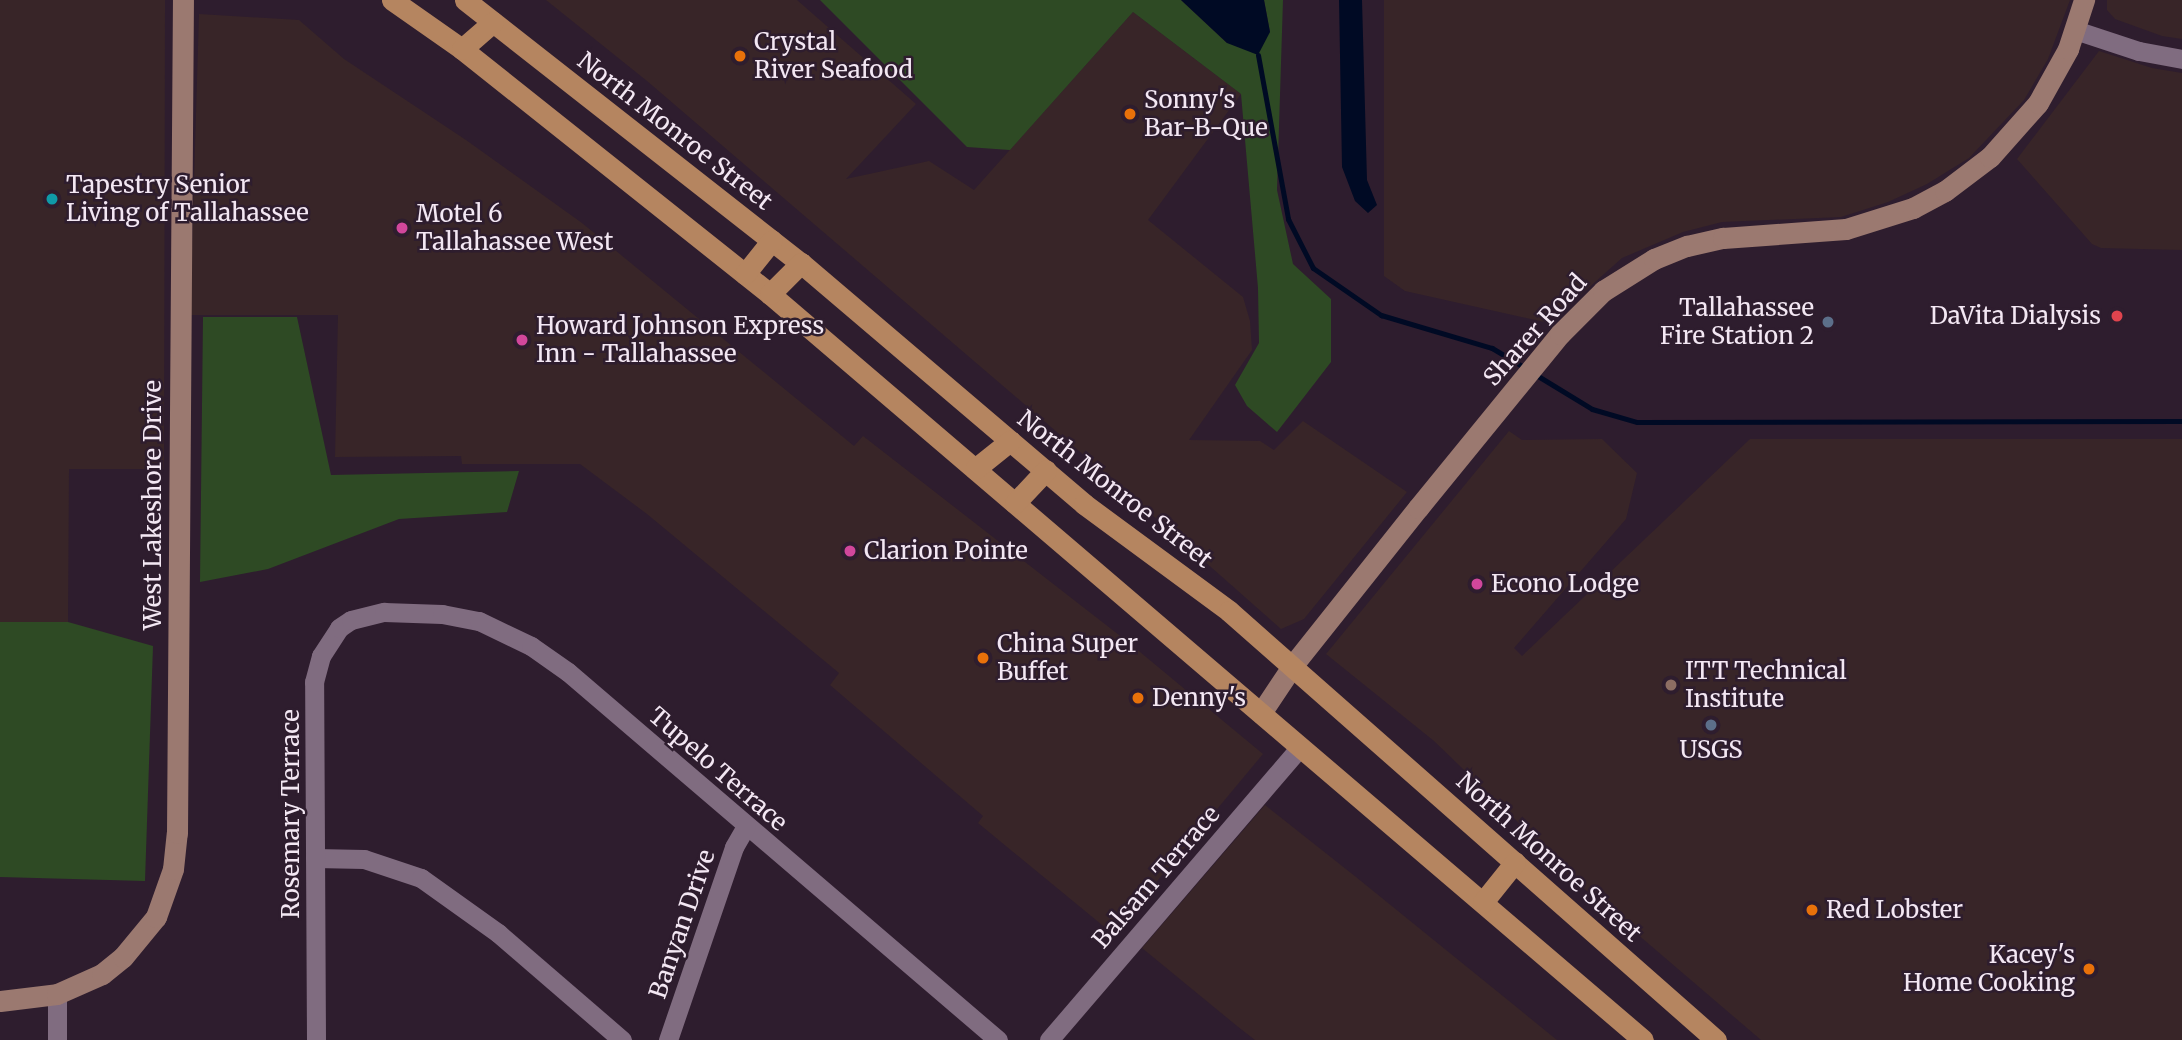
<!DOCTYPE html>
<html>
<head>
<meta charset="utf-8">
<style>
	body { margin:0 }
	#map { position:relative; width:2182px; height:1040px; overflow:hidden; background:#2e1d2e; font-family:Merriweather,serif }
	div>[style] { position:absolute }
	.commercial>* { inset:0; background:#382528 }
	.green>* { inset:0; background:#2e4a24 }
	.water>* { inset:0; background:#000a24 }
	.stream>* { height:5px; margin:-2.5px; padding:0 2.5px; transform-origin:2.5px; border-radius:2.5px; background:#000a24 }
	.street>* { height:19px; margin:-9.5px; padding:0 9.5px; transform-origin:9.5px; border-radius:9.5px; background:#806c80 }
	.secondary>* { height:21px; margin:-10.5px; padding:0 10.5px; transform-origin:10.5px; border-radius:10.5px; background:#9b7970 }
	.primary>* { height:21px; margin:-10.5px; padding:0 10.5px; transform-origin:10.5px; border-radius:10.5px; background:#b58560 }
	.dots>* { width:19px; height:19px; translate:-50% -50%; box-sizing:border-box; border:4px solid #2e1d2e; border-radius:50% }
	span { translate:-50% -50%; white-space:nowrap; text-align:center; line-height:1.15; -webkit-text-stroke:5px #2e1d2e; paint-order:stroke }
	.poi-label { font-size:24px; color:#f3e7f3 }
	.left { translate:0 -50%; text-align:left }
	.right { translate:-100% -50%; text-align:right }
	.street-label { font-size:24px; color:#f3e7f3 }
</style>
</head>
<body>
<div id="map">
	<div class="commercial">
		<div style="clip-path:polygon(0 0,165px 0,164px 469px,69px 469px,68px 622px,0 622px)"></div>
		<div style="clip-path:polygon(546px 0,797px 0,916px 104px,846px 179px,929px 161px,974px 190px,1133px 12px,1241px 94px,1148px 220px,1243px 297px,1250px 321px,1252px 350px,1189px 440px,1260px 441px,1274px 450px,1303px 421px,1407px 492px,1304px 619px,1281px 629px,1100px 469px,647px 81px)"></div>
		<div style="clip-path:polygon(1384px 0,2070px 0,2048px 59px,2024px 100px,1969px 158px,1927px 184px,1888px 202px,1841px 217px,1722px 222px,1683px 232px,1622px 258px,1549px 323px,1405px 291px,1384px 276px)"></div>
		<div style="clip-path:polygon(2107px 0,2182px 0,2182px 39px,2162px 36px,2115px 19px,2107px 10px)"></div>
		<div style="clip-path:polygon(199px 14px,299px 20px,344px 59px,466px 140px,582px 223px,854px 446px,863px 436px,1128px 642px,1263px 754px,1113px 934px,978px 823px,983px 816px,830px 685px,839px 673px,647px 514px,580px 464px,462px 464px,461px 456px,335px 457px,338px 315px,190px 315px)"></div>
		<div style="clip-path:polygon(2099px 51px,2152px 68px,2182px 73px,2182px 250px,2101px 248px,2092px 244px,2017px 159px)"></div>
		<div style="clip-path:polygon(1509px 431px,1522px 440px,1602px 439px,1637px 473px,1626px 519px,1514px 648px,1522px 656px,1750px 439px,2182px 439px,2182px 1040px,1761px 1040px,1560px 868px,1548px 851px,1434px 741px,1326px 654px)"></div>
		<div style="clip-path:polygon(1265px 805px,1356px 877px,1557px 1040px,1255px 1040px,1237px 1026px,1142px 948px)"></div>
	</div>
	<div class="green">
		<div style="clip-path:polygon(820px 0,1181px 0,1227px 43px,1270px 32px,1264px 0,1283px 0,1277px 190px,1293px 264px,1331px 299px,1331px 362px,1277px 432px,1247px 406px,1235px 385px,1259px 343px,1258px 288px,1241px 94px,1133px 12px,1010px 150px,967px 147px)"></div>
		<div style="clip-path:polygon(203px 317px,297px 317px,331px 475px,519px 471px,507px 512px,399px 519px,268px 569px,200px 582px)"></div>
		<div style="clip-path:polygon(0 622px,68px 622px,153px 646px,145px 881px,0 877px)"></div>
	</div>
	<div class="water">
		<div style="clip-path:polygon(1181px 0,1264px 0,1270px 32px,1258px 55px,1227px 43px)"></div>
		<div style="clip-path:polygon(1339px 0,1362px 0,1367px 180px,1377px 205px,1368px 213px,1355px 201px,1342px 167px)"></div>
	</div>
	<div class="stream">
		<div style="left:1258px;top:55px;width:167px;rotate:79.6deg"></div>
		<div style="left:1288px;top:219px;width:55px;rotate:63deg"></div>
		<div style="left:1313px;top:268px;width:83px;rotate:34.7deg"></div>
		<div style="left:1381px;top:315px;width:116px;rotate:16.6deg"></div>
		<div style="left:1492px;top:348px;width:39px;rotate:31deg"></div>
		<div style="left:1533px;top:373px;width:69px;rotate:31.4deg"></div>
		<div style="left:1592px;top:409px;width:47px;rotate:16.1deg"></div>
		<div style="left:1637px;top:422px;width:545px;rotate:-0.11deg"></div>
	</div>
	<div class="street">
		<div style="left:2075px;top:30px;width:67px;rotate:18.2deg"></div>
		<div style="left:2139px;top:51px;width:44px;rotate:10.5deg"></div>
		<div style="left:315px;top:858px;width:49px;rotate:1.2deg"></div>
		<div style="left:364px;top:859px;width:60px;rotate:18.4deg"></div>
		<div style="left:421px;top:878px;width:95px;rotate:35.5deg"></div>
		<div style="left:498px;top:933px;width:164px;rotate:40.8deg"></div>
		<div style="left:57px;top:994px;width:46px;rotate:90deg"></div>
		<div style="left:316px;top:1040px;width:358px;rotate:-90.3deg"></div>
		<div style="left:314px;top:682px;width:27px;rotate:-75deg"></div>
		<div style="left:321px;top:656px;width:33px;rotate:-57deg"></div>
		<div style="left:339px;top:628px;width:14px;rotate:-34deg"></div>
		<div style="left:351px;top:620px;width:34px;rotate:-14deg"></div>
		<div style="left:384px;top:612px;width:58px;rotate:2deg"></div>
		<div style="left:442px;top:614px;width:38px;rotate:11deg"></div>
		<div style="left:479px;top:621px;width:58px;rotate:25.7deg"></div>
		<div style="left:531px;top:646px;width:45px;rotate:35.1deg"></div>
		<div style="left:568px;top:672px;width:566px;rotate:40.56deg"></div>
		<div style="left:668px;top:1040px;width:204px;rotate:-71.1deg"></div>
		<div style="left:734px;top:847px;width:24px;rotate:-60deg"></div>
		<div style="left:1049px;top:1040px;width:386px;rotate:-49.4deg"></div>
	</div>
	<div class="secondary">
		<div style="left:1261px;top:713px;width:58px;rotate:-56.3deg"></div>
		<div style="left:1293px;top:665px;width:201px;rotate:-51.5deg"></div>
		<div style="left:1418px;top:508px;width:225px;rotate:-50.8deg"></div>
		<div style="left:1560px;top:334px;width:61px;rotate:-45deg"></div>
		<div style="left:1603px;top:291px;width:60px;rotate:-32.1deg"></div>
		<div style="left:1654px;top:259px;width:35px;rotate:-22deg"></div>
		<div style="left:1687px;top:246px;width:37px;rotate:-13deg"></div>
		<div style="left:1723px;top:238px;width:123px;rotate:-4.2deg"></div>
		<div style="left:1846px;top:229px;width:70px;rotate:-17.4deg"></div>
		<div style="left:1913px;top:208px;width:36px;rotate:-28deg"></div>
		<div style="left:1945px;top:191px;width:56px;rotate:-37.1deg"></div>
		<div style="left:1990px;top:157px;width:72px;rotate:-48.4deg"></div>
		<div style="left:2038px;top:103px;width:62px;rotate:-60.9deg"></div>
		<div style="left:2068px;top:49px;width:52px;rotate:-71.9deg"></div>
		<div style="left:0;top:1001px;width:57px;rotate:-7deg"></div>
		<div style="left:57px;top:994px;width:49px;rotate:-24deg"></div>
		<div style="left:102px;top:974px;width:27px;rotate:-39deg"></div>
		<div style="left:123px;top:957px;width:52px;rotate:-50.5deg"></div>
		<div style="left:156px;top:917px;width:51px;rotate:-70.5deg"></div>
		<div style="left:173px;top:869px;width:36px;rotate:-84deg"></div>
		<div style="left:177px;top:833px;width:833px;rotate:-89.59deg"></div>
	</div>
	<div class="primary">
		<div style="left:392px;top:0;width:85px;rotate:35deg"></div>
		<div style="left:462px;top:49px;width:394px;rotate:38.5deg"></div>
		<div style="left:770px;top:294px;width:1148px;rotate:40.51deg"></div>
		<div style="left:465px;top:0;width:427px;rotate:38.1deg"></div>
		<div style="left:801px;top:263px;width:372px;rotate:40.4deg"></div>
		<div style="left:1084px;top:504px;width:180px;rotate:36.4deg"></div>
		<div style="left:1229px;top:611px;width:649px;rotate:41.38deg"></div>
		<div style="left:462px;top:49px;width:41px;rotate:-41.1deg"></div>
		<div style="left:745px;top:274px;width:43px;rotate:-51.5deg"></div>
		<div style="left:770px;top:294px;width:44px;rotate:-45deg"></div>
		<div style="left:975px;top:469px;width:45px;rotate:-38.7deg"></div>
		<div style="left:1015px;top:503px;width:45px;rotate:-46.8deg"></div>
		<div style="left:1483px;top:902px;width:51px;rotate:-51.3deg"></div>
	</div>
	<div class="dots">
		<div style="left:740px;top:56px;background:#e8710a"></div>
		<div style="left:1130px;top:114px;background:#e8710a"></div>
		<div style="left:52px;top:199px;background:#0f9aa8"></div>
		<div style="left:402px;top:228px;background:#d1479c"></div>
		<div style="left:2117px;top:316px;background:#e0444e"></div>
		<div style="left:1828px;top:322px;background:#5c6f8a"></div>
		<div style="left:522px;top:340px;background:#d1479c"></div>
		<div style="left:850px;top:551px;background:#d1479c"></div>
		<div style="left:1477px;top:584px;background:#d1479c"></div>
		<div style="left:983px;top:658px;background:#e8710a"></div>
		<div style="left:1671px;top:685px;background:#8d6e63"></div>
		<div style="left:1138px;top:698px;background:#e8710a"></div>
		<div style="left:1711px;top:725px;background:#5c6f8a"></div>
		<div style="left:1812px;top:910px;background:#e8710a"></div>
		<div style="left:2089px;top:969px;background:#e8710a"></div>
	</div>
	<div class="poi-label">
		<span class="left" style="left:754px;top:56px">Crystal<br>River Seafood</span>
		<span class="left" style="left:1144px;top:114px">Sonny's<br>Bar-B-Que</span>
		<span class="left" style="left:66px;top:199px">Tapestry Senior<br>Living of Tallahassee</span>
		<span class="left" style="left:416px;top:228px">Motel 6<br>Tallahassee West</span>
		<span class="right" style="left:1814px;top:322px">Tallahassee<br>Fire Station 2</span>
		<span class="right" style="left:2101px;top:316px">DaVita Dialysis</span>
		<span class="left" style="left:536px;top:340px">Howard Johnson Express<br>Inn - Tallahassee</span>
		<span class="left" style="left:864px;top:551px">Clarion Pointe</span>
		<span class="left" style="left:1491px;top:584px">Econo Lodge</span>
		<span class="left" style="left:997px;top:658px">China Super<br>Buffet</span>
		<span class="left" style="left:1685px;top:685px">ITT Technical<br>Institute</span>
		<span class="left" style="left:1152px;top:698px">Denny's</span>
		<span style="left:1711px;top:750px">USGS</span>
		<span class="left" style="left:1826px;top:910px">Red Lobster</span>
		<span class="right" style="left:2075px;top:969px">Kacey's<br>Home Cooking</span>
	</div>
	<div class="street-label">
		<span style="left:675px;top:131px;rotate:38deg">North Monroe Street</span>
		<span style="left:1535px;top:330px;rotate:-48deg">Sharer Road</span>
		<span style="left:1115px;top:489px;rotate:38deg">North Monroe Street</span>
		<span style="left:153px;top:505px;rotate:-90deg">West Lakeshore Drive</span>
		<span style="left:718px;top:769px;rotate:41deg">Tupelo Terrace</span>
		<span style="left:291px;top:814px;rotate:-90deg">Rosemary Terrace</span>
		<span style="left:1549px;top:857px;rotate:42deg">North Monroe Street</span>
		<span style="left:1156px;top:877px;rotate:-49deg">Balsam Terrace</span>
		<span style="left:682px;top:924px;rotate:-71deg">Banyan Drive</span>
	</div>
</div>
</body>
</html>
